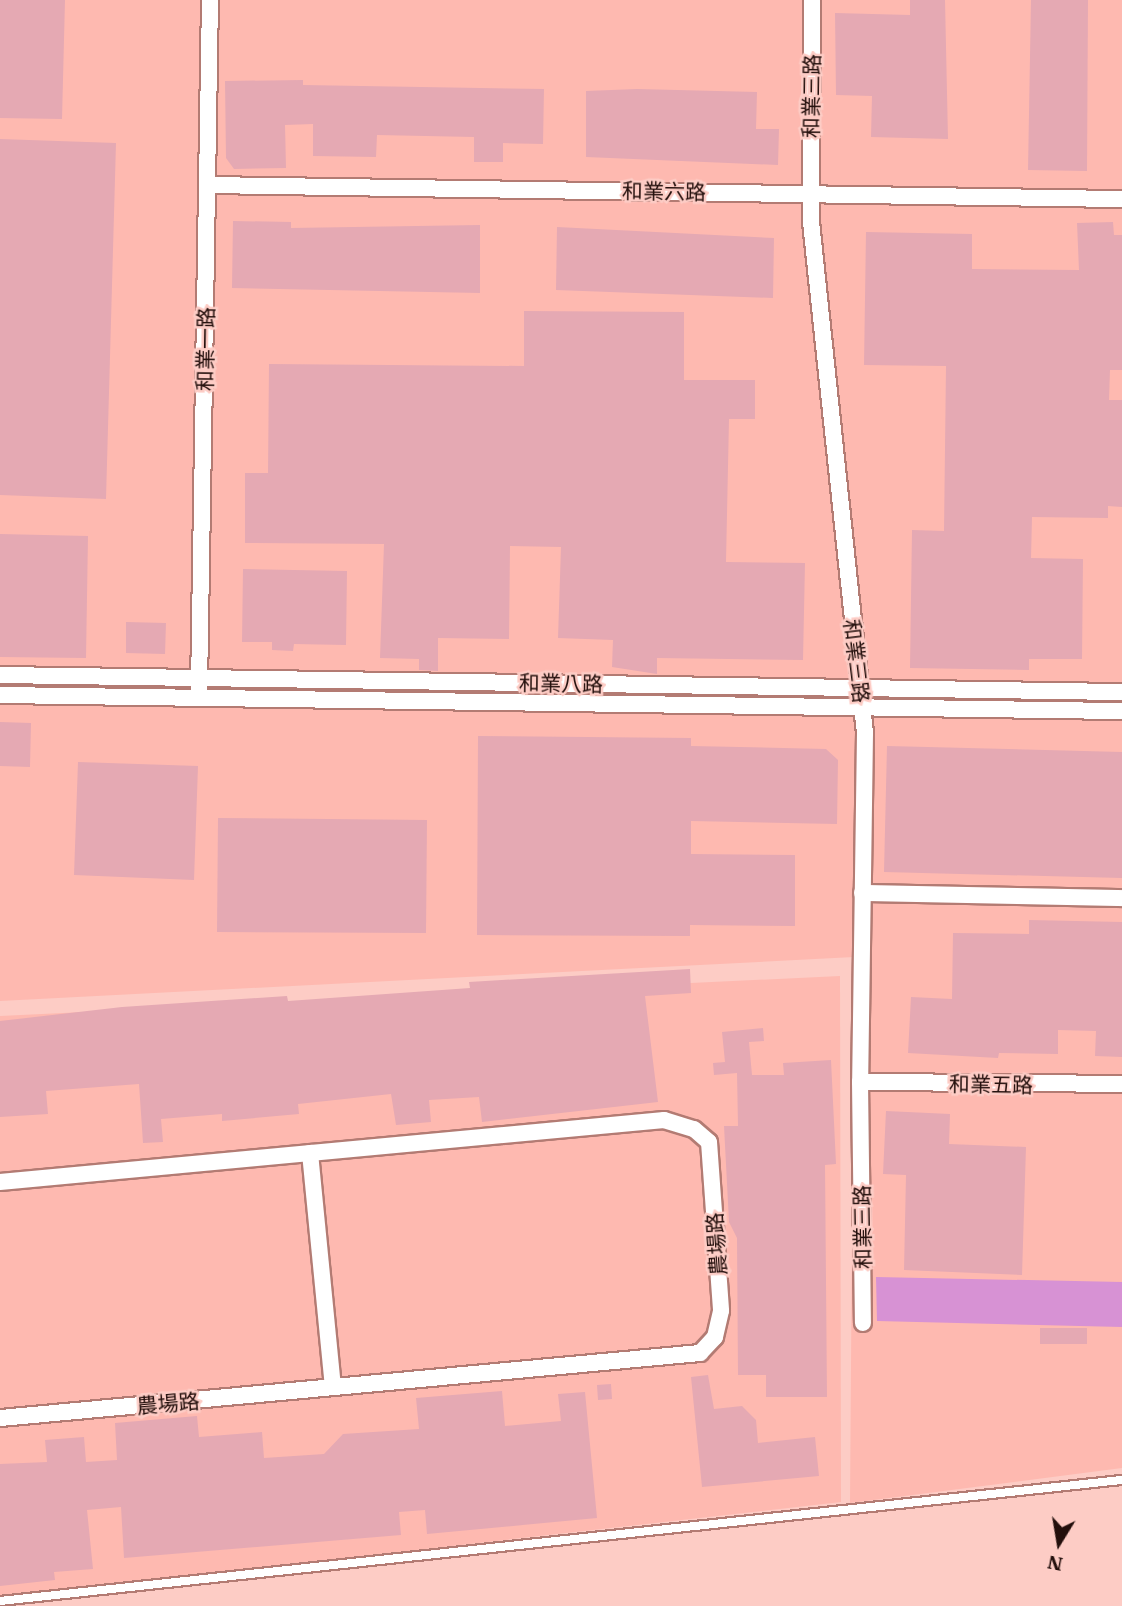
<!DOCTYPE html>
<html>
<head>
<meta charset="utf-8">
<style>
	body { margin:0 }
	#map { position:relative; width:1122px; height:1606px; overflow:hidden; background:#fdccc5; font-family:"IBM Plex Serif","Noto Sans TC",serif }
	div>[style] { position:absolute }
	.built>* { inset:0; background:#feb9b0 }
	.green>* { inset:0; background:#d792d4 }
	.building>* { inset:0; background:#e5a9b3 }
	.roads { filter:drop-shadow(2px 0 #b37b73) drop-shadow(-2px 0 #b37b73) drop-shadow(0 2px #b37b73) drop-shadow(0 -2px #b37b73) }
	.lane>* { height:8px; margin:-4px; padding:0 4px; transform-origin:4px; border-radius:4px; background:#fff }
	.street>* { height:16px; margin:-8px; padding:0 8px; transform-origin:8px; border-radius:8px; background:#fff }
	span { translate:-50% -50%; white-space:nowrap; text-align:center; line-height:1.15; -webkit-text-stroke:5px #fdccc5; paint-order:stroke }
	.street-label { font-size:21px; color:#230f0c }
	.north { position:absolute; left:1024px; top:1508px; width:70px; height:70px; -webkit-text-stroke:5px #fdccc5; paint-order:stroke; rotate:191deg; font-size:19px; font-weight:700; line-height:28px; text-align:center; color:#230f0c }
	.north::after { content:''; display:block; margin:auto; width:24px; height:32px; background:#230f0c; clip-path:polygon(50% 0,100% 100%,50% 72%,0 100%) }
</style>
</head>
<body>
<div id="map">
	<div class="built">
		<div style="clip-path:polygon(0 0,1122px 0,1122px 1468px,850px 1503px,854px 957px,0 1001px)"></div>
		<div style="clip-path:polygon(840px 976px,841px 1502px,0 1597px,0 1016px)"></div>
	</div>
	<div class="green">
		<div style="clip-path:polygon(876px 1277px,1122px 1282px,1122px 1327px,877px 1321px)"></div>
	</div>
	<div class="building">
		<div style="clip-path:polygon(0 0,65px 0,62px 119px,0 118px)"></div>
		<div style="clip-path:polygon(910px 0,945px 0,948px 139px,871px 137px,872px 96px,836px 95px,835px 13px,910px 15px)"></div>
		<div style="clip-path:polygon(1031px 0,1088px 0,1087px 171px,1028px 170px)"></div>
		<div style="clip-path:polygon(303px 80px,303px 85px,544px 89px,543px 144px,503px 143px,503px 162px,474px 162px,474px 137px,377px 135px,376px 157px,313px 156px,313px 124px,285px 125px,286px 168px,234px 169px,226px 158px,225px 81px)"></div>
		<div style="clip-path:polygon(637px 89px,757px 92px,756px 129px,779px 129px,778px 165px,586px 157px,586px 91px)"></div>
		<div style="clip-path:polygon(0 139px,116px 143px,106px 499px,0 495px)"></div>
		<div style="clip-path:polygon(233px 221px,291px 222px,291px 228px,480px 225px,480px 293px,232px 288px)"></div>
		<div style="clip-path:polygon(1113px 222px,1114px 235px,1122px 235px,1122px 370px,1110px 370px,1109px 400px,1122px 400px,1122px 507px,1108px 506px,1108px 518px,1032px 517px,1031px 558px,1083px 559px,1082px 659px,1029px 659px,1029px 670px,910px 668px,912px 530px,944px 531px,946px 366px,864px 365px,866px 232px,972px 234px,972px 269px,1079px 270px,1077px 223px)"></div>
		<div style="clip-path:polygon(557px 227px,774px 238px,773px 298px,556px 290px)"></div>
		<div style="clip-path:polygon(524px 311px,684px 312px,684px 380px,755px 380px,755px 419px,729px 419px,726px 562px,805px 563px,803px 660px,657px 658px,657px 674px,612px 667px,613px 640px,558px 638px,561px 547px,510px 546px,509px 639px,438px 638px,438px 671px,419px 670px,419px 659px,380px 658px,384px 544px,245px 543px,245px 473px,268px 473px,269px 364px,524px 366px)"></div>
		<div style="clip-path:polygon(0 534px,88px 536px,86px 658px,0 657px)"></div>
		<div style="clip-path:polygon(243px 569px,347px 571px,346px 645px,294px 644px,293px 651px,272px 650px,272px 642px,242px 642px)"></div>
		<div style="clip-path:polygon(126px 622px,166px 623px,165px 654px,126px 653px)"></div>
		<div style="clip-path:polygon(0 722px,31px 723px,30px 767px,0 766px)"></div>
		<div style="clip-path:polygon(478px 736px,691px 738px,691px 746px,826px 749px,838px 760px,837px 824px,691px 821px,691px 854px,795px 855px,795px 926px,690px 925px,690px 936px,477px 935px)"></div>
		<div style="clip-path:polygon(887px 746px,1122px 752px,1122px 878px,884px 872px)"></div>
		<div style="clip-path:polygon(78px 762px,198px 766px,194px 880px,74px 875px)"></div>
		<div style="clip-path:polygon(218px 818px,427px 820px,426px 933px,217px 932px)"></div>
		<div style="clip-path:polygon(1029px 920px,1122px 922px,1122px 1057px,1095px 1056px,1096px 1031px,1058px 1030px,1058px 1054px,999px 1053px,998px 1058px,908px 1053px,911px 997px,952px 999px,953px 933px,1029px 934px)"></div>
		<div style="clip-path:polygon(690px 969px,691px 993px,645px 996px,658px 1102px,482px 1122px,479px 1097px,429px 1100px,431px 1122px,396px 1125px,391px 1094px,298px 1104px,299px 1114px,222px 1121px,222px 1114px,161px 1119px,163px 1142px,143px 1143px,139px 1084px,46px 1091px,48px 1114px,0 1117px,0 1021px,122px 1007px,287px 996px,288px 1001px,470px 988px,469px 982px)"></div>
		<div style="clip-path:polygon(763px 1028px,764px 1041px,749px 1042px,752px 1075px,784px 1075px,783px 1063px,831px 1060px,836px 1164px,825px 1165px,827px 1397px,766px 1397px,766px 1375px,738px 1375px,737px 1238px,729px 1222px,724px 1126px,738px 1126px,737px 1073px,714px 1075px,713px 1063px,725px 1062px,722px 1032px)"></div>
		<div style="clip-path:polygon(886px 1111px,950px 1114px,949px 1144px,1026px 1147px,1022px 1275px,904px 1270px,906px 1175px,883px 1174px)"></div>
		<div style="clip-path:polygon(1040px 1328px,1087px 1328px,1087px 1344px,1040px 1344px)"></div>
		<div style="clip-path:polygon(708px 1375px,714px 1409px,742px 1406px,756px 1420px,758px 1443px,815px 1437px,819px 1476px,702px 1487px,691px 1377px)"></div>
		<div style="clip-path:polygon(611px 1384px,612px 1399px,598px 1400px,597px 1385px)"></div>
		<div style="clip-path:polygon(502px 1391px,505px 1426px,561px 1421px,558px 1394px,585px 1392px,597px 1518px,427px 1534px,425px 1510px,399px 1512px,401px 1535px,124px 1558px,121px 1507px,87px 1510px,93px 1569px,54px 1572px,55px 1580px,0 1586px,0 1464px,47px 1462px,45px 1440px,84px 1437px,86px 1462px,117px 1460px,115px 1423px,197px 1416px,199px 1437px,262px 1432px,264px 1458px,324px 1454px,343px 1434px,419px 1429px,416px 1398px)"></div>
	</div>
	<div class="roads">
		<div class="lane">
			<div style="left:0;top:1601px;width:1129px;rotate:-6.16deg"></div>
		</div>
		<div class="street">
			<div style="left:812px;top:0;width:222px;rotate:90.3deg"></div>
			<div style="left:811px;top:222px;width:514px;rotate:83.97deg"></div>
			<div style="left:865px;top:733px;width:349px;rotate:90.8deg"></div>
			<div style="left:860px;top:1082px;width:241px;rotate:89.3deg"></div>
			<div style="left:207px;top:185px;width:915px;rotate:0.88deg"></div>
			<div style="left:0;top:675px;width:1122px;rotate:0.87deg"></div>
			<div style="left:199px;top:690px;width:690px;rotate:-89.09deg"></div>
			<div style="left:0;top:695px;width:1122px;rotate:0.82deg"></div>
			<div style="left:862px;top:893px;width:260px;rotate:1.1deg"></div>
			<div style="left:860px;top:1082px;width:262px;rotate:0.4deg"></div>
			<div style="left:310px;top:1153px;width:235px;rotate:84.4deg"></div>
			<div style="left:0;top:1182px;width:667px;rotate:-5.33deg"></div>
			<div style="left:664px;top:1120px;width:31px;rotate:17deg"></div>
			<div style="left:694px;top:1129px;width:20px;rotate:41deg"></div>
			<div style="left:709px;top:1142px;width:169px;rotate:85.9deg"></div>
			<div style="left:721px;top:1311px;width:27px;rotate:103deg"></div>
			<div style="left:715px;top:1337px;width:22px;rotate:133deg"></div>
			<div style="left:700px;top:1353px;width:703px;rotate:174.69deg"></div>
		</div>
	</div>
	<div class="street-label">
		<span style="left:811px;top:96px;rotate:-89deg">和業三路</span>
		<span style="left:664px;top:191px;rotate:1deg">和業六路</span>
		<span style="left:205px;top:349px;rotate:-89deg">和業一路</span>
		<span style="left:857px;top:661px;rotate:83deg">和業三路</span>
		<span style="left:561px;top:683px;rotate:1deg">和業八路</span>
		<span style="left:991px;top:1084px;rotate:1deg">和業五路</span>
		<span style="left:862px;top:1227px;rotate:-91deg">和業三路</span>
		<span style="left:716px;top:1244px;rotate:-94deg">農場路</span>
		<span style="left:168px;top:1403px;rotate:-5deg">農場路</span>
	</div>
	<div class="north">N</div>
</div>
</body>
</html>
